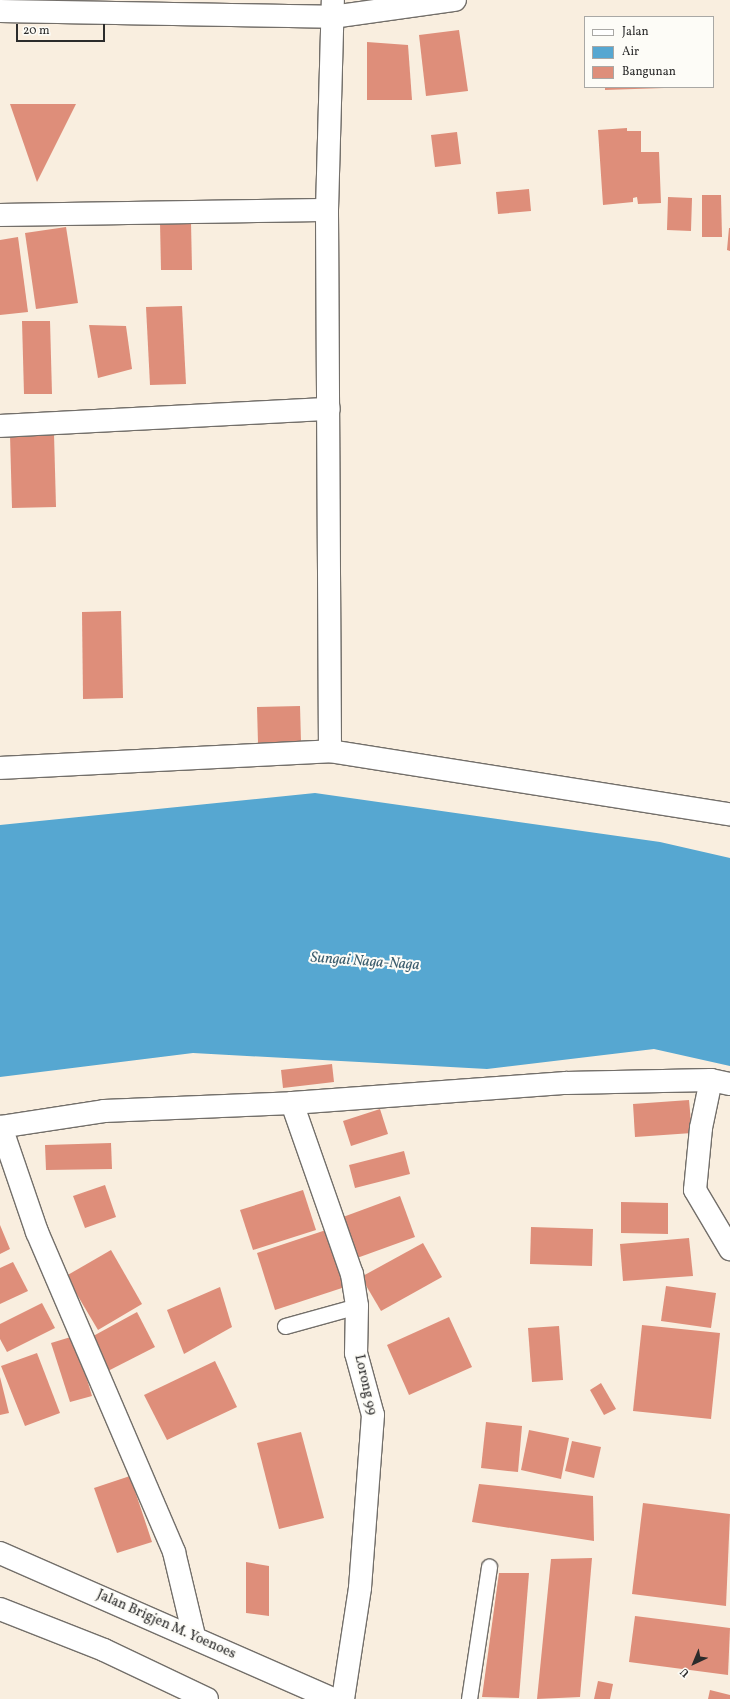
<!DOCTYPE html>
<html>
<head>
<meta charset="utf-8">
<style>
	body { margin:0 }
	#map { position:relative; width:730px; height:1699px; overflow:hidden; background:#f9eedf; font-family:Vollkorn,serif }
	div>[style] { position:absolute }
	.water>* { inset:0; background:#56a7d1 }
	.building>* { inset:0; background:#de8e7a }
	.roads { filter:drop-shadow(1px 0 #736f6a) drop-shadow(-1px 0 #736f6a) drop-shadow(0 1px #736f6a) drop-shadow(0 -1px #736f6a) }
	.service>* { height:15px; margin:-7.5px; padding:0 7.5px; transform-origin:7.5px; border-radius:7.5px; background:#fff }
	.minor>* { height:22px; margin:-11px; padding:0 11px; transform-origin:11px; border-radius:11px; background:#fff }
	.secondary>* { height:22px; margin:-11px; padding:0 11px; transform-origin:11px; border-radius:11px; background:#fff }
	span { translate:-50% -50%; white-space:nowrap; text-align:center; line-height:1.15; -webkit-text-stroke:4px #fdfcf7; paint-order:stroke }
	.street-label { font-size:14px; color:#2b2b2b }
	.water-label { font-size:15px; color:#3c5d6d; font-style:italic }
	.legend { position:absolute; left:584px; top:16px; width:130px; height:72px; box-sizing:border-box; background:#fdfcf7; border:1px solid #a9a8a5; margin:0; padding:5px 7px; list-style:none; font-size:12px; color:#2b2b2b }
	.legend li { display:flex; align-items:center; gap:8px; height:20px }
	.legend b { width:20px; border:1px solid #a9a8a5 }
	.north { position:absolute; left:674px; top:1643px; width:40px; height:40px; -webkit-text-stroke:3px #fdfcf7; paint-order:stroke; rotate:224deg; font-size:11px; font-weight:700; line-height:16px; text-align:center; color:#2b2b2b }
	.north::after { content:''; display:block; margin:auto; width:14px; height:18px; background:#2b2b2b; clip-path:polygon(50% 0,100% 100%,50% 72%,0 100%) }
	.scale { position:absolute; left:16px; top:24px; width:89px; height:18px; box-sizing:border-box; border:2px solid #2b2b2b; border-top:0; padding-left:5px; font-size:12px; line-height:14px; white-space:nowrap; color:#2b2b2b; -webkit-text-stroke:3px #fdfcf7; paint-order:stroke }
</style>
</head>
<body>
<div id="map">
	<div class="water">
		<div style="clip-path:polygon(315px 793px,660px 842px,730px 858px,730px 1066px,654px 1049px,487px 1069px,193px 1053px,0 1077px,0 825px)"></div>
	</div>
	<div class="building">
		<div style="clip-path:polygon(459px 30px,468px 91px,426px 96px,419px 35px)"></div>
		<div style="clip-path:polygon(367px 42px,408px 45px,412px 100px,367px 100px)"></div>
		<div style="clip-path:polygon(605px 87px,664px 87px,664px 88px,605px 90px)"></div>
		<div style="clip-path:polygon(10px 104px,76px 104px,37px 182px)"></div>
		<div style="clip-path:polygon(627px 128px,627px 131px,641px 131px,641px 152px,659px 152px,661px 203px,638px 204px,637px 197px,633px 198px,633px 202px,603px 205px,598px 130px)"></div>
		<div style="clip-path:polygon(457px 132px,461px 164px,435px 167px,431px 135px)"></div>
		<div style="clip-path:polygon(529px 189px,531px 211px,498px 214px,496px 192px)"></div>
		<div style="clip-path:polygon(702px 195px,721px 195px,722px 237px,702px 237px)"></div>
		<div style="clip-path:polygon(668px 197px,692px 198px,691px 231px,667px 230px)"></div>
		<div style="clip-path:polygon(160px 222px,191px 222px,192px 270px,161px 270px)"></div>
		<div style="clip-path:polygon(66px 227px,78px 303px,36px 309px,25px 233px)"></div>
		<div style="clip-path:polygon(729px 228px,730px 228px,730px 251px,727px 250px)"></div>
		<div style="clip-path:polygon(18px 237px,28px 312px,0 315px,0 240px)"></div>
		<div style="clip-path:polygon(182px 306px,186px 384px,150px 385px,146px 307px)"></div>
		<div style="clip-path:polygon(22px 321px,50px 321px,52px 394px,24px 394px)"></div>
		<div style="clip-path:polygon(89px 325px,126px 326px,132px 369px,98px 378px)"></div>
		<div style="clip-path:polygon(54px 434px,56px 507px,12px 508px,10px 435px)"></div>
		<div style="clip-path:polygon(121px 611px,123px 698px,83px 699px,82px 612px)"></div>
		<div style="clip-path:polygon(300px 706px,301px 742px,258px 743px,257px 707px)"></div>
		<div style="clip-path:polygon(332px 1064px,334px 1082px,283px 1088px,281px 1070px)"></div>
		<div style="clip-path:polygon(689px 1100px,692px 1133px,635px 1137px,633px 1104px)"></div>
		<div style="clip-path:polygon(380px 1109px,388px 1134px,351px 1146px,343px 1121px)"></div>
		<div style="clip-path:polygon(111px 1143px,112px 1169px,46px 1170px,45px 1145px)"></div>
		<div style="clip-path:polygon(404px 1151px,410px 1174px,355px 1188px,349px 1165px)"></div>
		<div style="clip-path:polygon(105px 1185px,116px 1217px,85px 1228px,73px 1196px)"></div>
		<div style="clip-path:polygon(303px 1190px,316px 1230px,253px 1250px,240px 1210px)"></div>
		<div style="clip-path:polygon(400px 1196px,415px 1237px,357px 1258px,343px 1217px)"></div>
		<div style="clip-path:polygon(621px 1202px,668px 1203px,668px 1234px,621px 1233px)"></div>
		<div style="clip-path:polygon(0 1225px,10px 1249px,0 1254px)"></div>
		<div style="clip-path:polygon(531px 1227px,593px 1229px,592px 1266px,530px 1264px)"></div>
		<div style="clip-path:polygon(326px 1230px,345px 1287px,275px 1310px,257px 1253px)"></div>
		<div style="clip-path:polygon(689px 1238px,693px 1276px,623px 1281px,620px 1244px)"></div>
		<div style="clip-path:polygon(423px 1243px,442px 1277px,381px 1311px,361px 1277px)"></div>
		<div style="clip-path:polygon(111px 1250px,142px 1304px,98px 1330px,66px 1276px)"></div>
		<div style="clip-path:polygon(13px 1262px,28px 1291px,0 1304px,0 1268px)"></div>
		<div style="clip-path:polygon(666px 1286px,716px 1293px,711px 1328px,661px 1321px)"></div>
		<div style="clip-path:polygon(220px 1287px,232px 1327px,184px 1354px,167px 1310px)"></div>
		<div style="clip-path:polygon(42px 1303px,55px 1328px,7px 1352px,0 1339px,0 1324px)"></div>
		<div style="clip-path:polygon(137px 1312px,155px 1347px,104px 1373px,86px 1340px)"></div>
		<div style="clip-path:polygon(449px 1317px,472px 1367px,409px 1395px,387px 1345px)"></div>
		<div style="clip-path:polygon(642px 1325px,720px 1333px,711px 1419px,633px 1411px)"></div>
		<div style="clip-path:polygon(559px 1326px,563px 1380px,532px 1382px,528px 1328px)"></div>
		<div style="clip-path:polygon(74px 1336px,92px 1396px,70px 1402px,51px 1343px)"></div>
		<div style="clip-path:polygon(37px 1353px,60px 1413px,25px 1426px,1px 1366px)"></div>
		<div style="clip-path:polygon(215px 1361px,237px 1407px,167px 1440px,144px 1395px)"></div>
		<div style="clip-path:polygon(0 1377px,9px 1413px,0 1415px)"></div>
		<div style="clip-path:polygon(601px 1383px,616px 1409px,604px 1415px,590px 1390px)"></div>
		<div style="clip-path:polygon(486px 1422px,522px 1426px,518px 1472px,481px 1468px)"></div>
		<div style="clip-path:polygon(529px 1430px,569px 1438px,561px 1479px,521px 1470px)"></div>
		<div style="clip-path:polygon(301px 1432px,324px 1518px,279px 1529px,257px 1443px)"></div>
		<div style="clip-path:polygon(572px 1441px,601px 1447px,594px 1478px,565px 1471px)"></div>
		<div style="clip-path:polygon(130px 1476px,152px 1542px,117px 1553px,94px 1488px)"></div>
		<div style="clip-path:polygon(479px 1484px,593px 1496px,594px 1541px,472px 1522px)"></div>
		<div style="clip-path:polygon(643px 1503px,730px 1514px,726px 1606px,632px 1594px)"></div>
		<div style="clip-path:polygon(592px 1558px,580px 1697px,537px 1699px,551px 1559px)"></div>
		<div style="clip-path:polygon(246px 1562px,269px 1566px,269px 1616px,246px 1613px)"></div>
		<div style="clip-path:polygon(499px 1573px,529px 1573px,519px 1698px,482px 1697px)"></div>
		<div style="clip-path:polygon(635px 1616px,730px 1628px,728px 1675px,629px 1662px)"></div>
		<div style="clip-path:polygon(598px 1681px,613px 1684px,610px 1699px,594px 1699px)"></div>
		<div style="clip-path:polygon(710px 1690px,730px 1695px,730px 1699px,708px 1699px)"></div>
	</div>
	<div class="roads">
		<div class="service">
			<div style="left:285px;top:1326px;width:75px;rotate:-15.5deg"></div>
			<div style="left:469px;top:1699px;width:134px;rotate:-81.4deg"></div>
		</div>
		<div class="minor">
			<div style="left:0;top:11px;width:332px;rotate:1deg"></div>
			<div style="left:332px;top:17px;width:124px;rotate:-7.9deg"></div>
			<div style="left:0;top:215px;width:327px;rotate:-0.9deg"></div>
			<div style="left:0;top:426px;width:329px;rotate:-3deg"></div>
			<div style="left:330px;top:751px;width:541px;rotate:-90.32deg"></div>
			<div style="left:327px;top:210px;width:210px;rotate:-88.4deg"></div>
			<div style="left:0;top:768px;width:330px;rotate:-2.9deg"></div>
			<div style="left:330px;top:751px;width:405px;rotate:9deg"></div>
			<div style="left:711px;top:1080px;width:49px;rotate:101.8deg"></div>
			<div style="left:701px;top:1128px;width:62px;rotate:95.5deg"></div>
			<div style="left:695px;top:1190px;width:69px;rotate:59.3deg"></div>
			<div style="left:292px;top:1103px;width:181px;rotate:70.7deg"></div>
			<div style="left:352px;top:1274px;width:32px;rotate:81deg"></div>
			<div style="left:357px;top:1306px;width:47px;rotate:91.2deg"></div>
			<div style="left:356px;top:1353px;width:64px;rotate:74.7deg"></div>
			<div style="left:373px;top:1415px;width:173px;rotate:94.3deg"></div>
			<div style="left:360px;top:1588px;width:112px;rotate:98.7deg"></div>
			<div style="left:0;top:1127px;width:105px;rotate:-8.7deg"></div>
			<div style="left:104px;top:1111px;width:188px;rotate:-2.4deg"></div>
			<div style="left:292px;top:1103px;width:275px;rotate:-4.2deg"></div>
			<div style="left:566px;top:1083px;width:145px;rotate:-1.2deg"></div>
			<div style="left:711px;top:1080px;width:19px;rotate:12deg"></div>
			<div style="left:1px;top:1127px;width:111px;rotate:71.1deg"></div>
			<div style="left:37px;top:1232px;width:348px;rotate:66.8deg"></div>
			<div style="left:174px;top:1552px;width:86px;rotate:76.6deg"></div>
		</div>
		<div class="secondary">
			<div style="left:0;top:1553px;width:363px;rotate:23.7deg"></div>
			<div style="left:0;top:1609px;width:112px;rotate:21.5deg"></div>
			<div style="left:104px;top:1650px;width:114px;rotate:25.4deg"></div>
		</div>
	</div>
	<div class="street-label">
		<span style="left:365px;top:1385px;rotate:77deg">Lorong 99</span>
		<span style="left:166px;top:1625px;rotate:24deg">Jalan Brigjen M. Yoenoes</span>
	</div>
	<div class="water-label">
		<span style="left:365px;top:962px;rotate:4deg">Sungai Naga-Naga</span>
	</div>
	<ul class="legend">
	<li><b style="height:5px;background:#fff"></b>Jalan</li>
	<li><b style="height:11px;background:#56a7d1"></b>Air</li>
	<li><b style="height:11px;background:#de8e7a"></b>Bangunan</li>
	</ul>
	<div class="north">U</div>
	<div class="scale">20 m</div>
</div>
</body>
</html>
